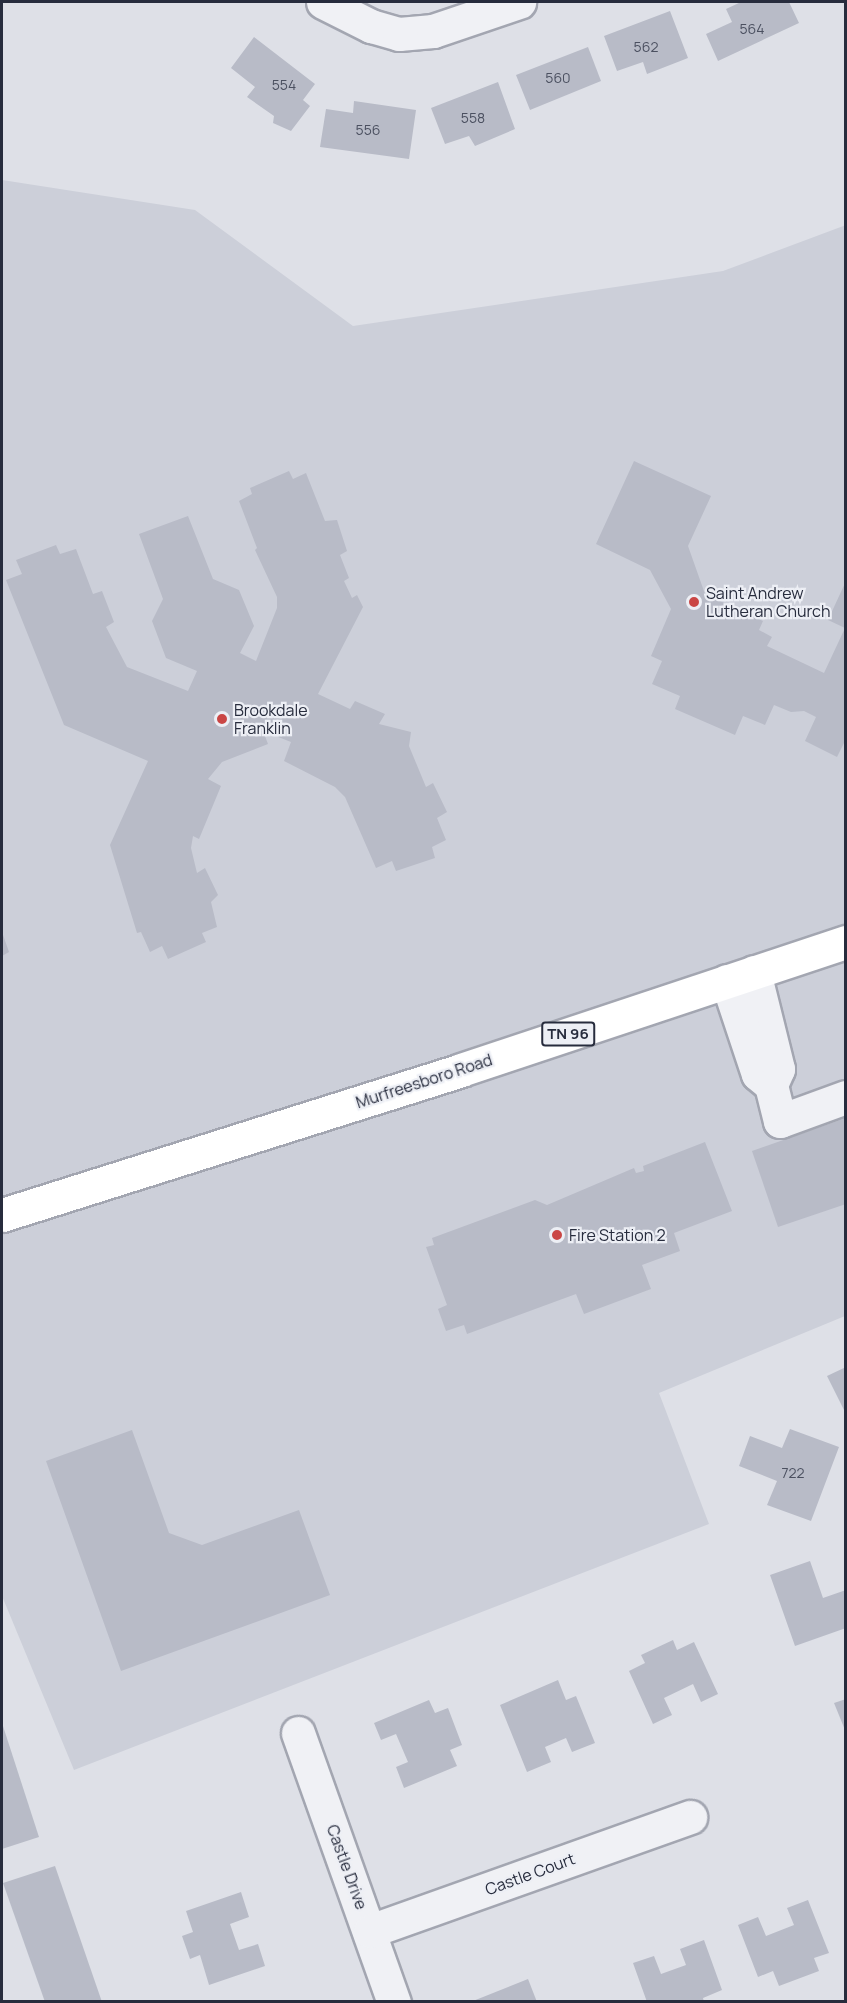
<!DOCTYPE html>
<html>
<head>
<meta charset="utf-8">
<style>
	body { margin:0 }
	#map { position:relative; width:847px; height:2003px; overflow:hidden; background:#dee0e7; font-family:Manrope,sans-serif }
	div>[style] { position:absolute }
	.built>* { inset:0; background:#cccfd9 }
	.building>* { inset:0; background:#b8bbc7 }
	.roads { filter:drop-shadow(2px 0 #a3a6b1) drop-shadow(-2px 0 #a3a6b1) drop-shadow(0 2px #a3a6b1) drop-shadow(0 -2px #a3a6b1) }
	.minor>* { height:33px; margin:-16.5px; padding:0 16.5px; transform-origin:16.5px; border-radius:16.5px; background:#f0f1f5 }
	.highway>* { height:33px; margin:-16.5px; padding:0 16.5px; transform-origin:16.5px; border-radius:16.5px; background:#fff }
	.dots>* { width:16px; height:16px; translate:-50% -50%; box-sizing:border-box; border:3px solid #edeff5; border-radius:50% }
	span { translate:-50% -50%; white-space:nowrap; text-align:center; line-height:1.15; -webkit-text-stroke:4.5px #edeff5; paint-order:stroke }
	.number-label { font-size:14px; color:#4b5060 }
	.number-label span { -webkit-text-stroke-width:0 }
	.shield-label span { padding:2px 4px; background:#edeff5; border:2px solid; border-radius:4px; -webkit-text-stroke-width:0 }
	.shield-label { font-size:15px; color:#272c3d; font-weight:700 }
	.poi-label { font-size:16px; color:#272c3d }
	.left { translate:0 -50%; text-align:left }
	.street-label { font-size:16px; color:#272c3d }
	.frame { position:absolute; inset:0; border:3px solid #272c3d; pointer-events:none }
</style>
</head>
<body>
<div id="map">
	<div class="built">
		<div style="clip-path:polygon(2px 180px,195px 210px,353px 326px,723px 271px,846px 225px,845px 1316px,659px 1393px,709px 1524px,74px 1770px,2px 1596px)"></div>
	</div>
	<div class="building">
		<div style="clip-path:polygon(741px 2px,789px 2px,799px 23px,718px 61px,706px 34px,732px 22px,726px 9px)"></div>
		<div style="clip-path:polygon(670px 11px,688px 58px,647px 74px,643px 62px,617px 71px,604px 36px)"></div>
		<div style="clip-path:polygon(254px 37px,315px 84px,303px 100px,310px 106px,291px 131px,273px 123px,274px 116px,247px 97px,255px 87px,231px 68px)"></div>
		<div style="clip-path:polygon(588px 47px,601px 81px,530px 110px,516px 75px)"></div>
		<div style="clip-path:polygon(498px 82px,515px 129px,475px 146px,469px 136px,445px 144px,431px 108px)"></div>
		<div style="clip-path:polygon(354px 101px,416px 110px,409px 159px,320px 147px,326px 109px,353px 113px)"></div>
		<div style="clip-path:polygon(634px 461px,711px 496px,688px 546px,705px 594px,763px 621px,759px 630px,772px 637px,767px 646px,824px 673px,845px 628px,828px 620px,846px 581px,846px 739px,837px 757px,805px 741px,816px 717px,804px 711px,791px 712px,774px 705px,765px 725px,743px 716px,735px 735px,675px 709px,680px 696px,652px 684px,662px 661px,651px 656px,671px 609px,650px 570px,596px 544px)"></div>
		<div style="clip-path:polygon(289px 471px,293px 479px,306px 473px,325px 521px,337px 520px,347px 551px,340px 555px,349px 578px,344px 581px,352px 598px,357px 595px,363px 607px,318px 694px,350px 709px,355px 701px,385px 714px,379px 724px,411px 732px,409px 746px,426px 787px,433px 783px,447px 812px,437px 818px,446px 840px,432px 847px,435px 858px,396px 871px,392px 861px,376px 868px,345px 797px,335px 787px,284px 761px,291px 742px,263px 731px,268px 744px,222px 762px,208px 779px,221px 786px,199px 839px,193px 836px,191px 848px,197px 873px,205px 868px,218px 895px,211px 902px,217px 927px,202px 933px,206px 942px,168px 959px,162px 946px,150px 952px,141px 932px,137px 933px,110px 845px,148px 761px,64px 725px,6px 580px,22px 574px,16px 560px,56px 545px,60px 554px,76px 549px,93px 594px,102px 591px,114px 622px,106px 627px,127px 667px,188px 691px,197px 671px,166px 658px,152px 621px,163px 599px,139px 534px,188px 516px,213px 579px,239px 590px,254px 626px,240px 653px,256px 661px,277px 608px,277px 597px,255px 550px,257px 548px,239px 501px,252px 494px,250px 488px)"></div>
		<div style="clip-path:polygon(2px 932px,9px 952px,2px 956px)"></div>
		<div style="clip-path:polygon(846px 1118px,846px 1204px,778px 1227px,752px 1151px)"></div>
		<div style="clip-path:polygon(705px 1142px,732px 1211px,674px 1233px,680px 1251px,642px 1265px,651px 1289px,584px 1314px,576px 1294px,467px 1334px,464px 1325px,446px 1331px,438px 1309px,447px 1305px,426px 1247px,434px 1245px,432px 1238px,535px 1200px,547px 1205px,634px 1168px,636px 1173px,644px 1171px,643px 1166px)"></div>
		<div style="clip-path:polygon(846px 1367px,846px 1414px,827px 1376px)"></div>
		<div style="clip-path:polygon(790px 1429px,839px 1447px,811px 1521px,767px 1505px,777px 1481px,739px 1466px,750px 1436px,782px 1448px)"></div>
		<div style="clip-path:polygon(132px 1430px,169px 1533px,202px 1545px,299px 1510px,330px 1595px,121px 1671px,46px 1461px)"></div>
		<div style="clip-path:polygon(810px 1561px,823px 1598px,846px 1590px,846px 1628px,795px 1646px,770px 1575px)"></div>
		<div style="clip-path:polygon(673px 1640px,677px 1650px,694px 1642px,718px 1694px,701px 1702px,693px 1684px,664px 1698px,672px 1715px,653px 1724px,629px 1671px,645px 1663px,641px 1655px)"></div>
		<div style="clip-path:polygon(558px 1680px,566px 1700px,576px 1696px,595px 1743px,572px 1752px,566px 1738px,545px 1747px,551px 1762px,527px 1772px,500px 1705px)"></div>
		<div style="clip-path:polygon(846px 1699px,846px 1730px,845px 1730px,834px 1703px)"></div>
		<div style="clip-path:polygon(429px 1700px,435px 1713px,448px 1708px,462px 1745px,450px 1750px,457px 1766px,404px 1788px,396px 1767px,408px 1762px,396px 1734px,381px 1740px,374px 1723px)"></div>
		<div style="clip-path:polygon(2px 1723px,39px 1837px,2px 1849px)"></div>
		<div style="clip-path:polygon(55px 1866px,102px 2002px,45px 2002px,3px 1883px)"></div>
		<div style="clip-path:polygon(241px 1892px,249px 1917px,230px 1924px,239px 1950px,258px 1944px,265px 1966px,209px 1985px,200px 1955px,190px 1959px,182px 1936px,193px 1932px,186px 1911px)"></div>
		<div style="clip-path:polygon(808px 1900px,829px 1953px,814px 1958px,819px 1971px,779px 1986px,773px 1971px,758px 1977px,738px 1925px,758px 1917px,766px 1936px,794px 1925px,787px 1908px)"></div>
		<div style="clip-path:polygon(704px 1940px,722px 1990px,703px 1998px,704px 2002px,647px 2002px,633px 1963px,654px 1956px,661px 1974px,686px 1965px,680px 1949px)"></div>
		<div style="clip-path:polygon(528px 1979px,537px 2002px,473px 2002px,473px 2001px)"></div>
	</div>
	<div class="roads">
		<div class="minor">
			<div style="left:323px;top:2px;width:54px;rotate:26.6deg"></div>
			<div style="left:371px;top:26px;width:29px;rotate:16deg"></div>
			<div style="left:399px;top:34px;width:34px;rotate:-5deg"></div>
			<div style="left:433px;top:31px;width:91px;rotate:-18.6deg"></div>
			<div style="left:754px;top:972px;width:100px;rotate:76.1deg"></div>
			<div style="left:778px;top:1069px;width:17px;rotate:114deg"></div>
			<div style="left:727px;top:981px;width:98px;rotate:71.6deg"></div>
			<div style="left:758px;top:1074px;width:17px;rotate:40deg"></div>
			<div style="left:771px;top:1085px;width:37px;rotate:76deg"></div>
			<div style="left:780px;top:1121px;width:70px;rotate:-20deg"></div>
			<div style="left:298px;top:1733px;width:286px;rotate:70.4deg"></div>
			<div style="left:370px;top:1931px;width:340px;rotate:-19.6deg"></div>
		</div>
		<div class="highway">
			<div style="left:2px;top:1215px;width:481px;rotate:-17.5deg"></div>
			<div style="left:461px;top:1070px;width:406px;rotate:-18.4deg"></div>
		</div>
	</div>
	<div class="dots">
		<div style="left:694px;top:602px;background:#ca4645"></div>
		<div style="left:222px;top:719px;background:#ca4645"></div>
		<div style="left:557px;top:1235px;background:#ca4645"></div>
	</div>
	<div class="number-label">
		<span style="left:752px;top:29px">564</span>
		<span style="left:646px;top:47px">562</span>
		<span style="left:558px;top:78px">560</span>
		<span style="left:284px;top:85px">554</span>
		<span style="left:473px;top:118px">558</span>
		<span style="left:368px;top:130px">556</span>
		<span style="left:793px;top:1473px">722</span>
	</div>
	<div class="shield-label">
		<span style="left:568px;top:1034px">TN 96</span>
	</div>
	<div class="poi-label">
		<span class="left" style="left:706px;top:602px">Saint Andrew<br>Lutheran Church</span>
		<span class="left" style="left:234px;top:719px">Brookdale<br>Franklin</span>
		<span class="left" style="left:569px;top:1235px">Fire Station 2</span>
	</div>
	<div class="street-label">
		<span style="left:424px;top:1081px;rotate:-18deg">Murfreesboro Road</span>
		<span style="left:347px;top:1867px;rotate:70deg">Castle Drive</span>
		<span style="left:530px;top:1874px;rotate:-20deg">Castle Court</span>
	</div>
	<div class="frame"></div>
</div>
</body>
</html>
